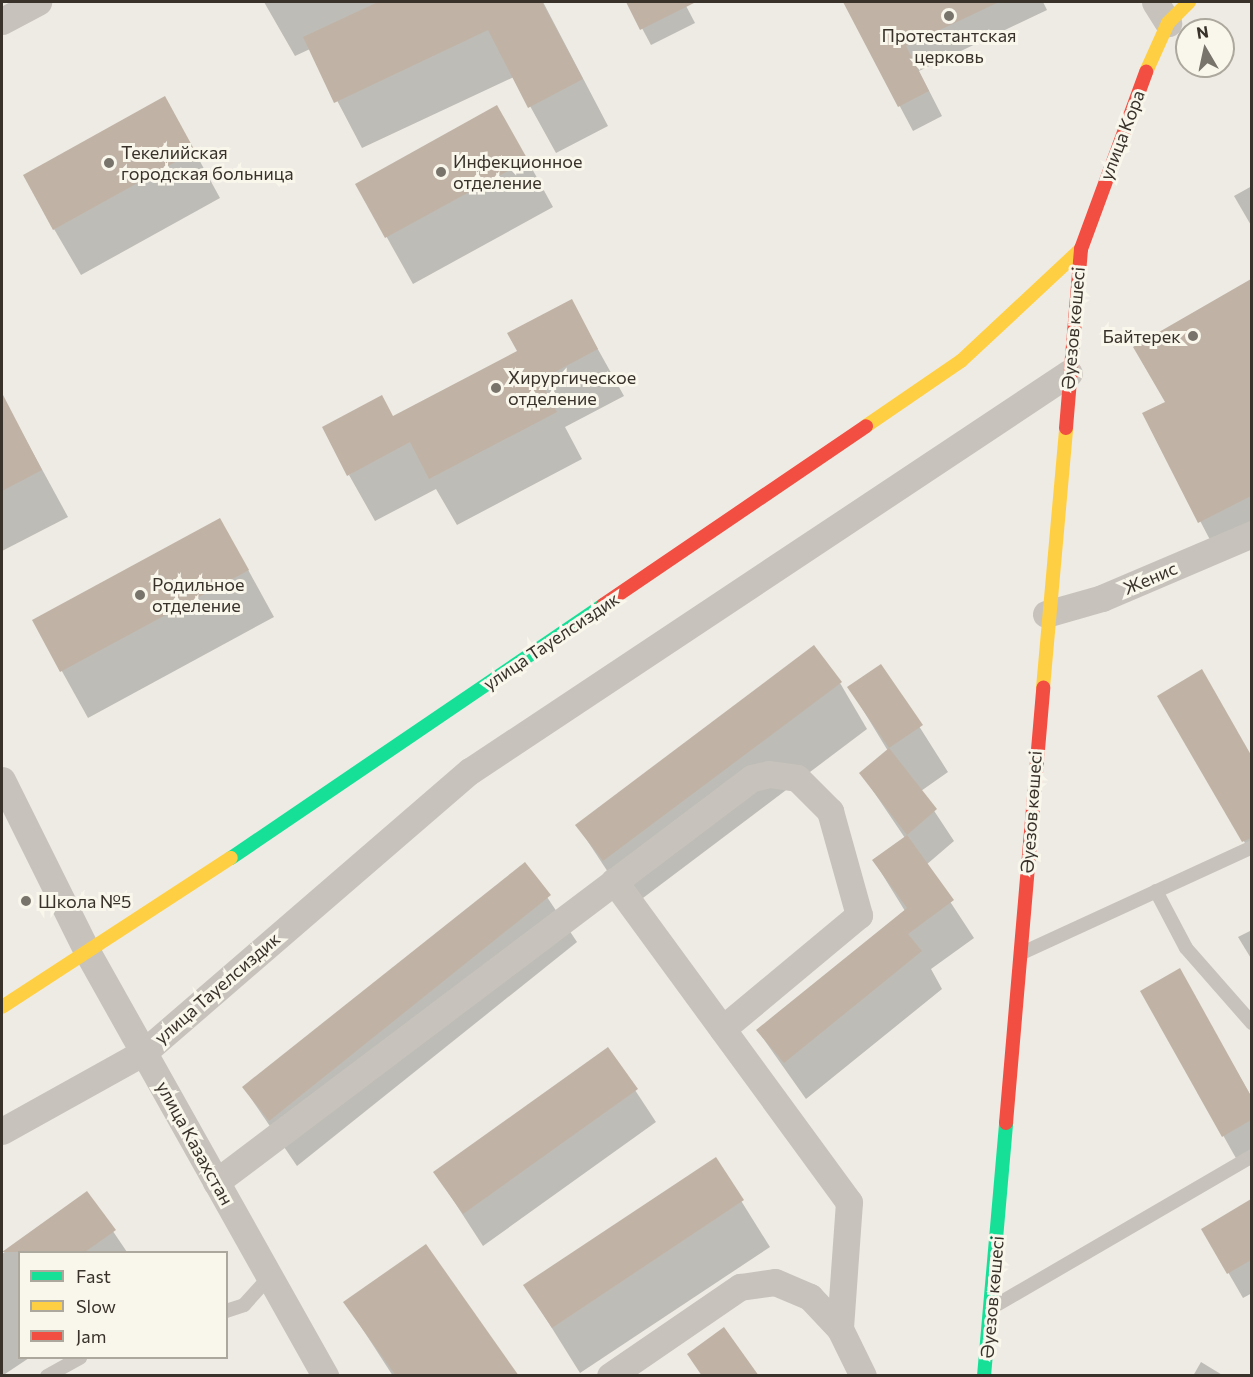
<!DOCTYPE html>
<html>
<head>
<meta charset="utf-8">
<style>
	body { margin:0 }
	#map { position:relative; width:1253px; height:1377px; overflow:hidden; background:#eeebe4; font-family:Commissioner,sans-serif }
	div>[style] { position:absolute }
	.shadow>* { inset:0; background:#0003 }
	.building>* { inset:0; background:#c0b3a6 }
	.lane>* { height:14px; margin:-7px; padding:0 7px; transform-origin:7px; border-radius:7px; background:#c7c3bc }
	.street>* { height:27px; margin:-13.5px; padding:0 13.5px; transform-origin:13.5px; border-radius:13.5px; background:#c7c3bc }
	.fast>* { height:14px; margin:-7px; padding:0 7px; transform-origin:7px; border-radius:7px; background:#16e098 }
	.slow>* { height:14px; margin:-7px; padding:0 7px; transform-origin:7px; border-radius:7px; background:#ffcf43 }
	.jam>* { height:14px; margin:-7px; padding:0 7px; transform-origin:7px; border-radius:7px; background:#f24e42 }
	.dots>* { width:16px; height:16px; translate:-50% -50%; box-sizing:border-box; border:3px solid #f9f6ec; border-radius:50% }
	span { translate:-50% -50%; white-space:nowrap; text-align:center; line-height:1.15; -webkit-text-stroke:6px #f9f6ec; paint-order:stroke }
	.poi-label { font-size:18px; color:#38322a }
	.left { translate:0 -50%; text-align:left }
	.right { translate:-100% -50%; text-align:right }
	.street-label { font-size:18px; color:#38322a }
	.frame { position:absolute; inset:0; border:3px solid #38322a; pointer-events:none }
	.legend { position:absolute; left:18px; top:1251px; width:210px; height:108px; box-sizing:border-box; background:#f9f6ec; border:2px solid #aca89e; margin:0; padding:8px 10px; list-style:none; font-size:18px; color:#38322a }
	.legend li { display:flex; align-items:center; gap:12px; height:30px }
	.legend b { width:30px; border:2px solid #aca89e }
	.north { position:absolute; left:1175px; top:18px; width:60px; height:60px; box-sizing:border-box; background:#f9f6ec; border:2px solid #aca89e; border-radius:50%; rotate:351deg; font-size:16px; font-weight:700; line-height:24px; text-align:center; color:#38322a }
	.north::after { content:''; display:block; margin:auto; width:21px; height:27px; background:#78736b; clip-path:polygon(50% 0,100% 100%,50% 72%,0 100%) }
</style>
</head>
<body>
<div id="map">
	<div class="shadow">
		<div style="clip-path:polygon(264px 2px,543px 2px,608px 126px,556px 153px,514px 77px,362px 148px,310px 49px,295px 56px)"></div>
		<div style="clip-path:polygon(628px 2px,684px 2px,695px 23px,651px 45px)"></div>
		<div style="clip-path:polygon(854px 2px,1043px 2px,1047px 10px,919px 71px,942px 116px,913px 131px,846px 5px)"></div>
		<div style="clip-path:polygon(191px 145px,220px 198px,81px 275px,54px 229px)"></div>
		<div style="clip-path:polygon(524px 154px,553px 207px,413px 284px,357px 184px)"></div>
		<div style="clip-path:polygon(1252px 186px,1252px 227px,1234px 196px)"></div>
		<div style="clip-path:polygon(1252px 281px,1252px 538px,1218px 555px,1144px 414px,1167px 402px,1136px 348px)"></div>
		<div style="clip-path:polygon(571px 301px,624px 396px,565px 427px,582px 459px,457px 525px,436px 489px,375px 521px,349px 475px,519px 352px)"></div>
		<div style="clip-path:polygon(2px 396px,68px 517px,2px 551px)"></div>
		<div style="clip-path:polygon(246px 566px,274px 617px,88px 718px,34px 621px)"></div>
		<div style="clip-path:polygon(881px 666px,948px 772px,921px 791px,954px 841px,926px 865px,974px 938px,931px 969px,942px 989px,806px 1099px,758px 1031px,905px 911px,874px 861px,905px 838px,861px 773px,888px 751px,849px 687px)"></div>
		<div style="clip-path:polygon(1201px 671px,1252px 758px,1252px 855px,1159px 696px)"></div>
		<div style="clip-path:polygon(840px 683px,867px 729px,631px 907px,577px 825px)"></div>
		<div style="clip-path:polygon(525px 864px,577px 942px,297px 1166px,244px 1088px)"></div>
		<div style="clip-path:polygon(1252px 930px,1252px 960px,1238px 937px)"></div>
		<div style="clip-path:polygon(1179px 970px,1252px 1098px,1252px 1153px,1237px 1160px,1142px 991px)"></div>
		<div style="clip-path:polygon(608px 1049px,656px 1122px,483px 1246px,435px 1172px)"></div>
		<div style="clip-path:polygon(715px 1159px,770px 1247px,580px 1373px,525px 1285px)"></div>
		<div style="clip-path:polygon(87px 1193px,127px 1252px,20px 1252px,20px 1358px,29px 1358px,2px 1376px,2px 1254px)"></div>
		<div style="clip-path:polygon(1252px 1201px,1252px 1293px,1243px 1298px,1203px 1229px)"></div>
		<div style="clip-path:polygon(345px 1302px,517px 1376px,393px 1376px)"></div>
		<div style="clip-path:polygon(1201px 1362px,1224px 1376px,1193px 1376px)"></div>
	</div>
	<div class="building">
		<div style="clip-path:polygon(378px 2px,542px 2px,583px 79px,528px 108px,488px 30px,334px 103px,303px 37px)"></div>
		<div style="clip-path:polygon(626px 2px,696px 2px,640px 30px)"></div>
		<div style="clip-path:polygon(843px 2px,999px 2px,906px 46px,929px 91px,898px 107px)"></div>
		<div style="clip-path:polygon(165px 96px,195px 151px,53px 230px,23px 175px)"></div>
		<div style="clip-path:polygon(497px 105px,528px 160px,385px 238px,355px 184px)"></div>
		<div style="clip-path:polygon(1251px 279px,1251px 496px,1198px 523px,1142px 413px,1165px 402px,1133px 347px)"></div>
		<div style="clip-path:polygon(572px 299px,598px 349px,540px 380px,557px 412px,429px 479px,410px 442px,347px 476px,322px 427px,382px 395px,393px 416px,517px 351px,507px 333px)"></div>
		<div style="clip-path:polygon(2px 393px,42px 470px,2px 491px)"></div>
		<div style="clip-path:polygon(220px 518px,249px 570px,60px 672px,32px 620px)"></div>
		<div style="clip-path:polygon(814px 645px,842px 682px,603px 861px,575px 825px)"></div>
		<div style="clip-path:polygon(881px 664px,923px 725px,889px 748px,847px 687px)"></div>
		<div style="clip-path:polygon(1202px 669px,1251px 755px,1251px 838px,1242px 842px,1157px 696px)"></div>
		<div style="clip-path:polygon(889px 748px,937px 809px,907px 835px,859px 773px)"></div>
		<div style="clip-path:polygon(907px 835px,954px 900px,908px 934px,922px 951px,784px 1063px,756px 1030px,907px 908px,872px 860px)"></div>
		<div style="clip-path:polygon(525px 862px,551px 895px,269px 1121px,242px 1087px)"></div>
		<div style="clip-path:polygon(1180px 968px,1251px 1096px,1251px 1120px,1222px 1137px,1140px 991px)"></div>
		<div style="clip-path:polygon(608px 1047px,638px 1089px,463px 1214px,433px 1172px)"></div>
		<div style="clip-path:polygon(716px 1157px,744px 1200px,552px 1328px,523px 1285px)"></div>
		<div style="clip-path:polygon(87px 1191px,116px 1230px,85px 1252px,2px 1252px)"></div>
		<div style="clip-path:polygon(1251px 1199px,1251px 1260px,1227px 1274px,1201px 1229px)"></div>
		<div style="clip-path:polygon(426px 1244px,519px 1376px,396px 1376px,343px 1302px)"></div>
		<div style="clip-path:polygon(724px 1327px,759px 1376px,702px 1376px,687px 1354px)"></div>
	</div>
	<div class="lane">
		<div style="left:1156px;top:891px;width:64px;rotate:62.2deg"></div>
		<div style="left:1186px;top:948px;width:100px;rotate:48.7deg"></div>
		<div style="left:1022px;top:953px;width:253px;rotate:-24.7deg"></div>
		<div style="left:993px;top:1307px;width:300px;rotate:-30.2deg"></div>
		<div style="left:226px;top:1311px;width:19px;rotate:-18deg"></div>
		<div style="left:244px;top:1305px;width:39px;rotate:-48deg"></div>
		<div style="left:47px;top:1376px;width:38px;rotate:-29deg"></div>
	</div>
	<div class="street">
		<div style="left:1155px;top:2px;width:25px;rotate:58deg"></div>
		<div style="left:2px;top:21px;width:41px;rotate:-27.8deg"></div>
		<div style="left:1046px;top:614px;width:58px;rotate:-15.9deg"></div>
		<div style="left:1102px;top:598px;width:163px;rotate:-23.1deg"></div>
		<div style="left:2px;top:780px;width:195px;rotate:63.6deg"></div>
		<div style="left:89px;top:955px;width:483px;rotate:60.7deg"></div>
		<div style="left:614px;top:881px;width:398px;rotate:53.8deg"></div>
		<div style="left:849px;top:1202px;width:127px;rotate:94.1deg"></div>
		<div style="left:2px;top:1131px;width:162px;rotate:-29.1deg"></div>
		<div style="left:144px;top:1052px;width:430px;rotate:-40.8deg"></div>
		<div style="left:470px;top:771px;width:719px;rotate:-33.6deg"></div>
		<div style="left:216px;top:1182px;width:671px;rotate:-37.01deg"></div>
		<div style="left:752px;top:778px;width:17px;rotate:-13deg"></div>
		<div style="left:769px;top:774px;width:28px;rotate:8deg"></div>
		<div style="left:797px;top:778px;width:47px;rotate:45deg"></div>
		<div style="left:830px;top:811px;width:108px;rotate:74.4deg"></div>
		<div style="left:859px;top:915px;width:178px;rotate:140.2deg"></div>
		<div style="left:610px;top:1376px;width:158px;rotate:-34.4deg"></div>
		<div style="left:740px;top:1287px;width:35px;rotate:-8deg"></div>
		<div style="left:775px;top:1282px;width:38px;rotate:23deg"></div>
		<div style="left:810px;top:1297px;width:44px;rotate:46.8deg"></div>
		<div style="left:840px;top:1329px;width:52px;rotate:63.9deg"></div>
	</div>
	<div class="fast">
		<div style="left:231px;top:858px;width:450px;rotate:-34.2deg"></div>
		<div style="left:984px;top:1376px;width:254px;rotate:-85deg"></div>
	</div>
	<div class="slow">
		<div style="left:1146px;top:72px;width:54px;rotate:-65.8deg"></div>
		<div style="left:1168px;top:23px;width:30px;rotate:-45deg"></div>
		<div style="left:866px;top:426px;width:115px;rotate:-34.4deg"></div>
		<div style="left:961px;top:361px;width:164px;rotate:-43deg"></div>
		<div style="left:1043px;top:688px;width:261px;rotate:-84.9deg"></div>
		<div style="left:2px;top:1007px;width:273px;rotate:-33.1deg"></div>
	</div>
	<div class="jam">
		<div style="left:1066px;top:428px;width:180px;rotate:-85.2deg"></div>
		<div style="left:1081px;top:249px;width:189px;rotate:-69.8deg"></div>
		<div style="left:603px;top:605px;width:318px;rotate:-34.2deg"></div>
		<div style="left:1006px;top:1123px;width:437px;rotate:-85.1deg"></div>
	</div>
	<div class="dots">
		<div style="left:949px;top:16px;background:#78736b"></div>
		<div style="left:109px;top:163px;background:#78736b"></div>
		<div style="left:441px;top:172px;background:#78736b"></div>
		<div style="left:1193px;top:336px;background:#78736b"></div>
		<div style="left:496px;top:388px;background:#78736b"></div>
		<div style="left:140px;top:595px;background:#78736b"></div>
		<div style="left:26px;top:901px;background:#78736b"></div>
	</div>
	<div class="poi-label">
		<span style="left:949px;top:46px">Протестантская<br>церковь</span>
		<span class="left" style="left:121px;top:163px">Текелийская<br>городская больница</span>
		<span class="left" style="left:453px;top:172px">Инфекционное<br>отделение</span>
		<span class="right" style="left:1181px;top:336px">Байтерек</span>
		<span class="left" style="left:508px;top:388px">Хирургическое<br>отделение</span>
		<span class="left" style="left:152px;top:595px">Родильное<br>отделение</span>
		<span class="left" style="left:38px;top:901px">Школа №5</span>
	</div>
	<div class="street-label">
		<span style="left:1122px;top:135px;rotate:-69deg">улица Кора</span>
		<span style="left:1073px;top:328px;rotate:-85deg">Әуезов көшесі</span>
		<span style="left:1150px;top:578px;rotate:-23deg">Женис</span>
		<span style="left:551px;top:641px;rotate:-34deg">улица Тауелсиздик</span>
		<span style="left:1031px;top:812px;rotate:-86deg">Әуезов көшесі</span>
		<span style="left:217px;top:988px;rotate:-41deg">улица Тауелсиздик</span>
		<span style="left:195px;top:1143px;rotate:61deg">улица Казахстан</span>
		<span style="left:992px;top:1297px;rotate:-85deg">Әуезов көшесі</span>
	</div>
	<div class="frame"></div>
	<ul class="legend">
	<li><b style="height:8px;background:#16e098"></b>Fast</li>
	<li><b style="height:8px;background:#ffcf43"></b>Slow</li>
	<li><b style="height:8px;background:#f24e42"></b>Jam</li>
	</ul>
	<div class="north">N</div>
</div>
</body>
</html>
